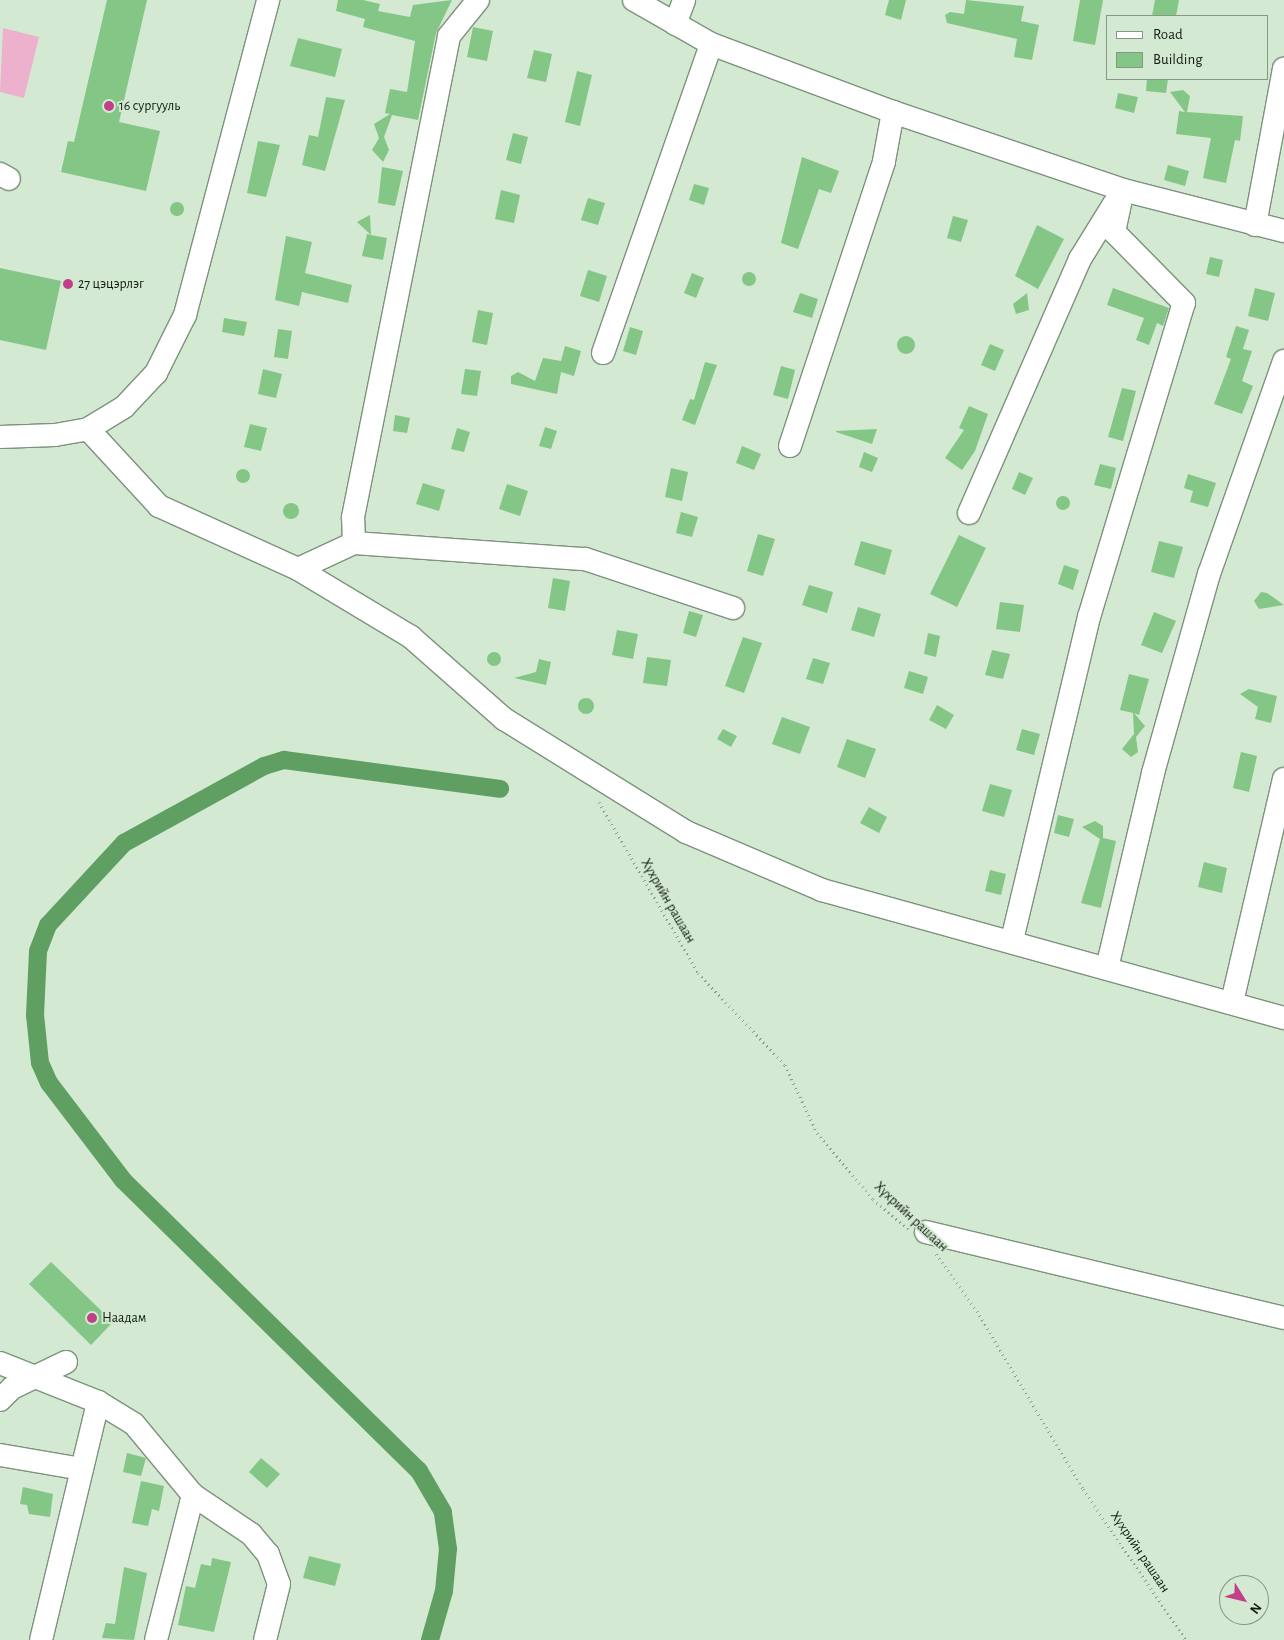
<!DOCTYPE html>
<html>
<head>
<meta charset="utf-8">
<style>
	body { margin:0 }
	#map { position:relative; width:1284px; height:1640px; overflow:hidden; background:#d3e9d2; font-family:"Alegreya Sans",sans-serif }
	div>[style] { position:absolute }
	.green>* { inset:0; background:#eeb1cd }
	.canal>* { height:18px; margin:-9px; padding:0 9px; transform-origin:9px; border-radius:9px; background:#5f9f61 }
	.building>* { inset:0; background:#84c686 }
	.round { border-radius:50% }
	.path>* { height:3px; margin-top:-1.5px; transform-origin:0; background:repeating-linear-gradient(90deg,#8e9e8d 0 1px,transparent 0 5px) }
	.roads { filter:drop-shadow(1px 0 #7d927d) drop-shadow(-1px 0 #7d927d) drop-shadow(0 1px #7d927d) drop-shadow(0 -1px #7d927d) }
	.minor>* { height:22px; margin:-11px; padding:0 11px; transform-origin:11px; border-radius:11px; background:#fff }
	.dots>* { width:14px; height:14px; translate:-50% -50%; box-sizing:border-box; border:2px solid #d3e9d2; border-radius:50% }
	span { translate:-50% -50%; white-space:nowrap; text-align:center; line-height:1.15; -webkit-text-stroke:4px #d3e9d2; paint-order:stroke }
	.poi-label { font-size:14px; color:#141c14 }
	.left { translate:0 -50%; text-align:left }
	.street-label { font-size:14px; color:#141c14 }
	.legend { position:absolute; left:1106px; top:15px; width:162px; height:65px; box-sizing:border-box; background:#d3e9d2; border:1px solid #879786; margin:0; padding:6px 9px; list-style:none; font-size:15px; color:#141c14 }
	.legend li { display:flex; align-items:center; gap:10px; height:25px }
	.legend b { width:25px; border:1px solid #879786 }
	.north { position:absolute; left:1219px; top:1575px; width:50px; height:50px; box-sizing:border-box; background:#d3e9d2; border:1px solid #879786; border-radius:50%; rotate:126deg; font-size:14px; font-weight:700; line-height:20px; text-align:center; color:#141c14 }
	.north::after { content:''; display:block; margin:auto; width:18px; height:22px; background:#c24089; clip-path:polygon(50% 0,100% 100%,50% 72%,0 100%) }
</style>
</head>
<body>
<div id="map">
	<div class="green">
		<div style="clip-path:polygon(3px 28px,39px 37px,24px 98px,0 92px)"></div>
	</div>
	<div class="canal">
		<div style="left:430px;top:1640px;width:51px;rotate:-74.1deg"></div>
		<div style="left:444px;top:1591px;width:42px;rotate:-84.6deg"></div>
		<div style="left:448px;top:1549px;width:37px;rotate:-98deg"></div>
		<div style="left:443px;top:1512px;width:48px;rotate:-120.3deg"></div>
		<div style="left:419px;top:1471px;width:415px;rotate:-135.5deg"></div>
		<div style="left:123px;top:1180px;width:122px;rotate:-127.3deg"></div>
		<div style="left:49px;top:1083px;width:22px;rotate:-114deg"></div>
		<div style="left:40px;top:1063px;width:48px;rotate:-95.9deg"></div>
		<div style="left:35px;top:1015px;width:64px;rotate:-87.3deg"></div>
		<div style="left:38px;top:951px;width:28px;rotate:-69deg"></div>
		<div style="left:48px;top:925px;width:112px;rotate:-47.2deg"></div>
		<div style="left:124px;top:843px;width:160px;rotate:-28.8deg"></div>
		<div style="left:264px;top:766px;width:21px;rotate:-17deg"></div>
		<div style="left:284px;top:760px;width:218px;rotate:7.6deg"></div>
	</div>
	<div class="building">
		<div style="clip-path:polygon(107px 0,147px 0,119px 122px,160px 131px,146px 191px,61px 172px,68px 141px,74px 142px)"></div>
		<div style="clip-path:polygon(338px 0,363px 0,380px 4px,378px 11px,410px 17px,413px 5px,452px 0,436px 33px,418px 120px,392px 115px,384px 137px,389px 150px,383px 162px,372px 150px,379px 138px,374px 124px,390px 114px,385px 113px,390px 89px,407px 92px,415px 41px,363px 27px,365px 19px,336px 11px)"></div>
		<div style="clip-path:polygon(889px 0,906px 0,901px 20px,885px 15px)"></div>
		<div style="clip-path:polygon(966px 0,1024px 6px,1021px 21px,1039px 25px,1032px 60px,1014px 57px,1017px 39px,947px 23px,945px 15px,950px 12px,964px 14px)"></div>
		<div style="clip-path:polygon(1080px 0,1103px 0,1095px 45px,1073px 41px)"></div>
		<div style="clip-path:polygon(1155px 0,1179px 0,1176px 16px,1152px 16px)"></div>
		<div style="clip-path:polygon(473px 27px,493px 31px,487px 61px,467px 57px)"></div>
		<div style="clip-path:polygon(298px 38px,342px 49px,335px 77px,290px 66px)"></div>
		<div style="clip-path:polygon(534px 50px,552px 54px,546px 82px,527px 78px)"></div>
		<div style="clip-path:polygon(577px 71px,592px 75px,580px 126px,565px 122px)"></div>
		<div style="clip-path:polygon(1147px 79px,1168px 79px,1166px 93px,1146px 91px)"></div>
		<div style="clip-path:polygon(1183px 90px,1190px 96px,1187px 112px,1243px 116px,1240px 141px,1235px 140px,1226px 183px,1203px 178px,1211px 138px,1176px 134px,1179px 111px,1185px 112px,1170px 92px)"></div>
		<div style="clip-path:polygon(1118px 93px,1138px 97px,1134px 113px,1115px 108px)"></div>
		<div style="clip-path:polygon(326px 97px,345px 100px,325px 171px,302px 165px,309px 135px,318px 137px)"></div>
		<div style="clip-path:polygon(513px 133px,528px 137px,521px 164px,506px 160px)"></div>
		<div style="clip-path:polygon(258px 141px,280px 145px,266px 197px,247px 193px)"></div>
		<div style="clip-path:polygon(802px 157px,839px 171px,831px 193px,819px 189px,798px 249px,781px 243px)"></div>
		<div style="clip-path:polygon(1168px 165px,1189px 171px,1185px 186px,1164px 180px)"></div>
		<div style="clip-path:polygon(382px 167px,403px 171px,395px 206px,378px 203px)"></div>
		<div style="clip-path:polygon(694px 184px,709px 188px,704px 205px,689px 200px)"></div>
		<div style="clip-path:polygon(501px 190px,520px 195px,514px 223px,495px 219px)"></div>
		<div style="clip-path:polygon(588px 198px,605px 203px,598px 225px,581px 220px)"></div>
		<div class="round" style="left:170px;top:202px;width:14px;height:14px"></div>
		<div style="clip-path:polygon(370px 215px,371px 235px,387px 238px,383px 260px,362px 256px,367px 234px,371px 235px,357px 222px)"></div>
		<div style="clip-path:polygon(953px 216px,968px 220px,961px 242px,947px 238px)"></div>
		<div style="clip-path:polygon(1037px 225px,1064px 239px,1038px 289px,1015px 276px)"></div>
		<div style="clip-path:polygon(286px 236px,312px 242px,305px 273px,352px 285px,348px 303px,302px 292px,299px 306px,275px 300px)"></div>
		<div style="clip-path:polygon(1210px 257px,1223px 260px,1219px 277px,1206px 274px)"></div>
		<div style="clip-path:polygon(0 268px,61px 281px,46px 350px,0 340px)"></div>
		<div style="clip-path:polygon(588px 270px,607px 276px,599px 302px,580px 296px)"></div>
		<div class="round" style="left:742px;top:272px;width:14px;height:14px"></div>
		<div style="clip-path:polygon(692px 273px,704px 278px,696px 298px,684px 293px)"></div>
		<div style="clip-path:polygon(1113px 288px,1169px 308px,1163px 326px,1157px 323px,1149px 345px,1136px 340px,1144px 318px,1107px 305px)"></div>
		<div style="clip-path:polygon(1255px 288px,1275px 293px,1268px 321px,1248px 316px)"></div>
		<div style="clip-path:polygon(800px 293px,818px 299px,812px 318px,793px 312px)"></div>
		<div style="clip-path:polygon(1027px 293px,1029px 310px,1016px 314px,1013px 304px)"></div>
		<div style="clip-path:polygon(478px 310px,493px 313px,487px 345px,472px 342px)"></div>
		<div style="clip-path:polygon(224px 318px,247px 322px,244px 336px,222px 332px)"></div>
		<div style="clip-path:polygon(1236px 326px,1249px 330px,1243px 349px,1252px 351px,1242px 381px,1253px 386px,1242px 414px,1214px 404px,1231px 359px,1226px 357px)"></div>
		<div style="clip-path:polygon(630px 327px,643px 331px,636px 355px,623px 351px)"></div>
		<div style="clip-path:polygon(278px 329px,292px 331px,288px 359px,274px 357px)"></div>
		<div class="round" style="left:897px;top:336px;width:18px;height:18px"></div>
		<div style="clip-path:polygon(990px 344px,1004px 350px,995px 371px,981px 365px)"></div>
		<div style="clip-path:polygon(565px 346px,581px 351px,574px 376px,561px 372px,557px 394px,511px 384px,511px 376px,518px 372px,535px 381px,543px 358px,561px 361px)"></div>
		<div style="clip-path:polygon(705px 362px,717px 365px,695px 425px,682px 420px,690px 399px,694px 400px)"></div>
		<div style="clip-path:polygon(781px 366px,795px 370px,788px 399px,773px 395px)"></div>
		<div style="clip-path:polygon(263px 369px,282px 374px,276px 398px,258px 394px)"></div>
		<div style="clip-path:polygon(465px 369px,481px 371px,477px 396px,461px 394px)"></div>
		<div style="clip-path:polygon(1122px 388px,1136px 391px,1123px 441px,1108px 437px)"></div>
		<div style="clip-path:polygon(969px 406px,988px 414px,975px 451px,962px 470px,945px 458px,964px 430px,959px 428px)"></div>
		<div style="clip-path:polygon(395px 415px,410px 418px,407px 433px,393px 431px)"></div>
		<div style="clip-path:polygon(250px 424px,267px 428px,261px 451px,244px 447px)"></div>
		<div style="clip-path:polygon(545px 427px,557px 431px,551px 449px,539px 446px)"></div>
		<div style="clip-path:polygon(457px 428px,470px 432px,464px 452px,451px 449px)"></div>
		<div style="clip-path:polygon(877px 429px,872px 444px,836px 432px,836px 431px)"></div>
		<div style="clip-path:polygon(742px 446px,761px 454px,754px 470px,736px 463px)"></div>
		<div style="clip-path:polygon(864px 452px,878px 458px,872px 472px,859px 467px)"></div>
		<div style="clip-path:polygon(1100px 464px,1116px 468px,1111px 489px,1094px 485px)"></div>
		<div style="clip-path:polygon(671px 468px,688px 472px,682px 501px,665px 497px)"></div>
		<div class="round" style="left:236px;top:469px;width:14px;height:14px"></div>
		<div style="clip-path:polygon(1019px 472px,1033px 478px,1025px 495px,1012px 489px)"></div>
		<div style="clip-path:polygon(1188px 474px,1216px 483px,1208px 507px,1190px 502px,1193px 491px,1184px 488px)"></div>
		<div style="clip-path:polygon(423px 483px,445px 490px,439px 511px,416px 504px)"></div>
		<div style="clip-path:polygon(507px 484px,528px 491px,520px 516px,499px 509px)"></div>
		<div class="round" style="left:1056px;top:496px;width:14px;height:14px"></div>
		<div class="round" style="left:283px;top:503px;width:16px;height:16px"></div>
		<div style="clip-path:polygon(681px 512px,698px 517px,692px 537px,676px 533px)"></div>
		<div style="clip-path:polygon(758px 534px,775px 539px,763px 576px,747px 571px)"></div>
		<div style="clip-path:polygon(959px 535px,986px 548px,957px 607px,930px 594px)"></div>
		<div style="clip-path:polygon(861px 541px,892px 550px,885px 575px,854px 565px)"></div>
		<div style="clip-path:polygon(1159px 541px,1183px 547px,1174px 578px,1151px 572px)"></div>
		<div style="clip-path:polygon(1064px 565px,1079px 570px,1073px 590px,1058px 584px)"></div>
		<div style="clip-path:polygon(553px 578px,570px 581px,565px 611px,548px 608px)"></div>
		<div style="clip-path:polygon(809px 585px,833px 592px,827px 613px,802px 605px)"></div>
		<div style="clip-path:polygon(1261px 592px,1267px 593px,1284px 605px,1259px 609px,1254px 601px)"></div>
		<div style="clip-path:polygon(1000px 602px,1024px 605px,1020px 632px,996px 629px)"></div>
		<div style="clip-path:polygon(858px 607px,881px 614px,874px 637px,851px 630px)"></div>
		<div style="clip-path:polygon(689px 611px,703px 615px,696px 637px,683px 633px)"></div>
		<div style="clip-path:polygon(1154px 612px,1176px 621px,1162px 653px,1141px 645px)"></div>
		<div style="clip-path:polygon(617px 630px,638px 634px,633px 659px,612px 655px)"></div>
		<div style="clip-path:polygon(928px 633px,940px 636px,936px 657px,924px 654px)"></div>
		<div style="clip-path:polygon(743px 637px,762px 643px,744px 693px,725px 686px)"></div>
		<div style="clip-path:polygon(992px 650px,1010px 654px,1003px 679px,985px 675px)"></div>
		<div class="round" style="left:487px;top:652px;width:14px;height:14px"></div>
		<div style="clip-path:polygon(647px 657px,671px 660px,667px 686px,643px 683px)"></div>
		<div style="clip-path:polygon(813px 658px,830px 663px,823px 684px,806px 679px)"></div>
		<div style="clip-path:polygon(539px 659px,551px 662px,546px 685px,514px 678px,536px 672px)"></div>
		<div style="clip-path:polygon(909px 671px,928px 677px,923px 694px,904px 688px)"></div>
		<div style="clip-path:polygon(1129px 674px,1149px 679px,1139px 715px,1134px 713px,1145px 726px,1136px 737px,1138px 752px,1131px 757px,1122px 749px,1134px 734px,1133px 713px,1120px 710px)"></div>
		<div style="clip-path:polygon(1249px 689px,1277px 696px,1271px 723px,1255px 719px,1258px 707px,1240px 694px)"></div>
		<div class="round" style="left:578px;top:698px;width:16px;height:16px"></div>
		<div style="clip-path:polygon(937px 705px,954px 715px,946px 729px,929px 720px)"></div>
		<div style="clip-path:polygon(782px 717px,810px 727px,800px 754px,772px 744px)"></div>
		<div style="clip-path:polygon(723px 729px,737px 736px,731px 747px,717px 739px)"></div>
		<div style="clip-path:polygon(1022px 729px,1040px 734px,1034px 755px,1016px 750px)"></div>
		<div style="clip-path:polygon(847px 739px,876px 749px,865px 778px,837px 767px)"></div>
		<div style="clip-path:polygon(1241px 752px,1257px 756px,1249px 792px,1233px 788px)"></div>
		<div style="clip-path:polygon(990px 784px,1012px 790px,1004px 817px,982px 811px)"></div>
		<div style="clip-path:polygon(869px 807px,887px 817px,879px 833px,860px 823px)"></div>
		<div style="clip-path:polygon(1058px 815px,1074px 819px,1069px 837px,1054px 833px)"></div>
		<div style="clip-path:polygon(1095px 821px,1103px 826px,1103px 838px,1116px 841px,1101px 908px,1081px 903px,1100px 839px,1082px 827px)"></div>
		<div style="clip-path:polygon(1204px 862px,1227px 868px,1222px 893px,1198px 887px)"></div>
		<div style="clip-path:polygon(990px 870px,1006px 874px,1001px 895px,985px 891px)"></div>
		<div style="clip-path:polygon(51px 1262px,113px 1322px,91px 1345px,29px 1284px)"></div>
		<div style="clip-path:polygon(127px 1453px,146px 1458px,141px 1476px,123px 1472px)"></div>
		<div style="clip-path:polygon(261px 1458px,280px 1474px,267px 1488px,249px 1472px)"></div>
		<div style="clip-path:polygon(141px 1481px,164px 1486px,159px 1511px,152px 1509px,148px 1526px,132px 1523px)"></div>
		<div style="clip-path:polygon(23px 1487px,53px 1494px,50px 1517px,29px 1514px,27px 1505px,20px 1504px)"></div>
		<div style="clip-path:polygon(309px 1556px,341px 1564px,335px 1586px,303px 1578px)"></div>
		<div style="clip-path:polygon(212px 1558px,231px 1562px,214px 1632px,178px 1625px,186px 1586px,195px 1588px,201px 1564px,211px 1566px)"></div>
		<div style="clip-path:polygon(124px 1567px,147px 1573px,134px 1640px,102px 1638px,106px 1623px,115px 1624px)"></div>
	</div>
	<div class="path">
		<div style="left:599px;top:802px;width:198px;rotate:59.9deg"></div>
		<div style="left:698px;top:973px;width:127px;rotate:46.6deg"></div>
		<div style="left:785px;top:1065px;width:75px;rotate:64.8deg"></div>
		<div style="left:817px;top:1133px;width:87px;rotate:49.7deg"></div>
		<div style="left:873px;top:1199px;width:48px;rotate:40.7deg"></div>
		<div style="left:936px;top:1254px;width:70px;rotate:54.3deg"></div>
		<div style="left:977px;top:1311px;width:207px;rotate:59.2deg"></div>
		<div style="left:1083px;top:1489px;width:183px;rotate:55.7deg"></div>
	</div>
	<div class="roads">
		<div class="minor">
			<div style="left:634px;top:0;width:89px;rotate:29.7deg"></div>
			<div style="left:711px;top:44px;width:194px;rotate:20.5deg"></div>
			<div style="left:893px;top:112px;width:243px;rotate:18.7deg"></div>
			<div style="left:1123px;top:190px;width:166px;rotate:14.3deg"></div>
			<div style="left:675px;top:24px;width:26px;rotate:-69deg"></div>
			<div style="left:0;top:174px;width:10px;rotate:29deg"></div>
			<div style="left:1255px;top:225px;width:159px;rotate:-79.5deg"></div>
			<div style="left:603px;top:353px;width:327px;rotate:-70.7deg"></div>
			<div style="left:88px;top:429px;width:105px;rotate:47.3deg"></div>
			<div style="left:159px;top:506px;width:153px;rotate:24.4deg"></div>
			<div style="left:298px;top:569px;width:132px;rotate:31deg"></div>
			<div style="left:411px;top:637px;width:124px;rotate:41.4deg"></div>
			<div style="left:504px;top:719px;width:214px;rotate:31.8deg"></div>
			<div style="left:686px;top:832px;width:148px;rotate:23.1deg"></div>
			<div style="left:822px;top:890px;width:479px;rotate:15.5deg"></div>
			<div style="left:0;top:437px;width:55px;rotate:-2.1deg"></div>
			<div style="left:55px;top:435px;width:34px;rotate:-10deg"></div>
			<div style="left:88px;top:429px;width:42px;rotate:-31.4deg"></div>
			<div style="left:124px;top:407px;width:47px;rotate:-46.7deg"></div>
			<div style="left:156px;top:373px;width:65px;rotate:-63.4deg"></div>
			<div style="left:185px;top:315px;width:326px;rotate:-75.2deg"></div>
			<div style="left:790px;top:446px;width:300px;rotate:-71.7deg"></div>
			<div style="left:884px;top:161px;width:50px;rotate:-79.6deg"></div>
			<div style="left:969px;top:513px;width:277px;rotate:-66.4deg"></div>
			<div style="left:1080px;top:259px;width:65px;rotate:-58.3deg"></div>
			<div style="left:354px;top:543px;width:26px;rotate:-92deg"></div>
			<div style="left:353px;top:517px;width:490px;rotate:-78.7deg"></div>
			<div style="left:449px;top:36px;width:46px;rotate:-51.1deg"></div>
			<div style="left:298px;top:569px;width:62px;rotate:-24.9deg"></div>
			<div style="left:354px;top:543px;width:232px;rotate:4deg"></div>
			<div style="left:585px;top:559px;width:156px;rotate:18.3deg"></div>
			<div style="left:1012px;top:940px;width:332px;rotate:-76.6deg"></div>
			<div style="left:1089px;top:617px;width:328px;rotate:-73.2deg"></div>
			<div style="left:1184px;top:303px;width:100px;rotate:-134.6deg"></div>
			<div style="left:1114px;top:232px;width:43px;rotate:-77.9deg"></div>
			<div style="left:1107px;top:968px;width:200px;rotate:-76.7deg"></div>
			<div style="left:1153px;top:773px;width:207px;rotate:-74.3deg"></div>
			<div style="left:1209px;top:574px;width:226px;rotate:-70.6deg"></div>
			<div style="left:1232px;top:1002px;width:229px;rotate:-76.9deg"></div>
			<div style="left:926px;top:1232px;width:368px;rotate:13.5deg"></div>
			<div style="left:0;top:1363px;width:105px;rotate:21.7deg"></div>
			<div style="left:98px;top:1402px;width:42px;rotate:31.4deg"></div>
			<div style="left:134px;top:1424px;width:92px;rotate:50.3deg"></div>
			<div style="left:193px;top:1495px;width:70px;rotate:33.9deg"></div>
			<div style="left:251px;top:1534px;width:26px;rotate:50deg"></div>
			<div style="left:268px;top:1554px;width:32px;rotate:70deg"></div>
			<div style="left:279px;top:1584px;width:58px;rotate:104deg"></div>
			<div style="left:0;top:1400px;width:17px;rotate:-45deg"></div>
			<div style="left:12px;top:1388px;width:60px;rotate:-25.7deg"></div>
			<div style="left:0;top:1455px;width:83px;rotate:9.7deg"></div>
			<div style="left:41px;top:1640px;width:245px;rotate:-76.5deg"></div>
			<div style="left:156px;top:1640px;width:150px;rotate:-75.7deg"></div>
		</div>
	</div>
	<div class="dots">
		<div style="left:109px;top:106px;background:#c24089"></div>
		<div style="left:68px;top:284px;background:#c24089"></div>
		<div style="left:92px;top:1318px;background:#c24089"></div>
	</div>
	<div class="poi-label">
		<span class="left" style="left:119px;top:106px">16 сургууль</span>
		<span class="left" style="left:78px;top:284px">27 цэцэрлэг</span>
		<span class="left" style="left:102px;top:1318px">Наадам</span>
	</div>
	<div class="street-label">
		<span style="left:668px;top:901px;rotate:60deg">Хүхрийн рашаан</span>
		<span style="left:911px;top:1217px;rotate:43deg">Хүхрийн рашаан</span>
		<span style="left:1140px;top:1552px;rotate:56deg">Хүхрийн рашаан</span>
	</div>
	<ul class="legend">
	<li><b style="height:6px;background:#fff"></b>Road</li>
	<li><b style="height:14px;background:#84c686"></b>Building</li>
	</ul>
	<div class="north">N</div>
</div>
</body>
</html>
